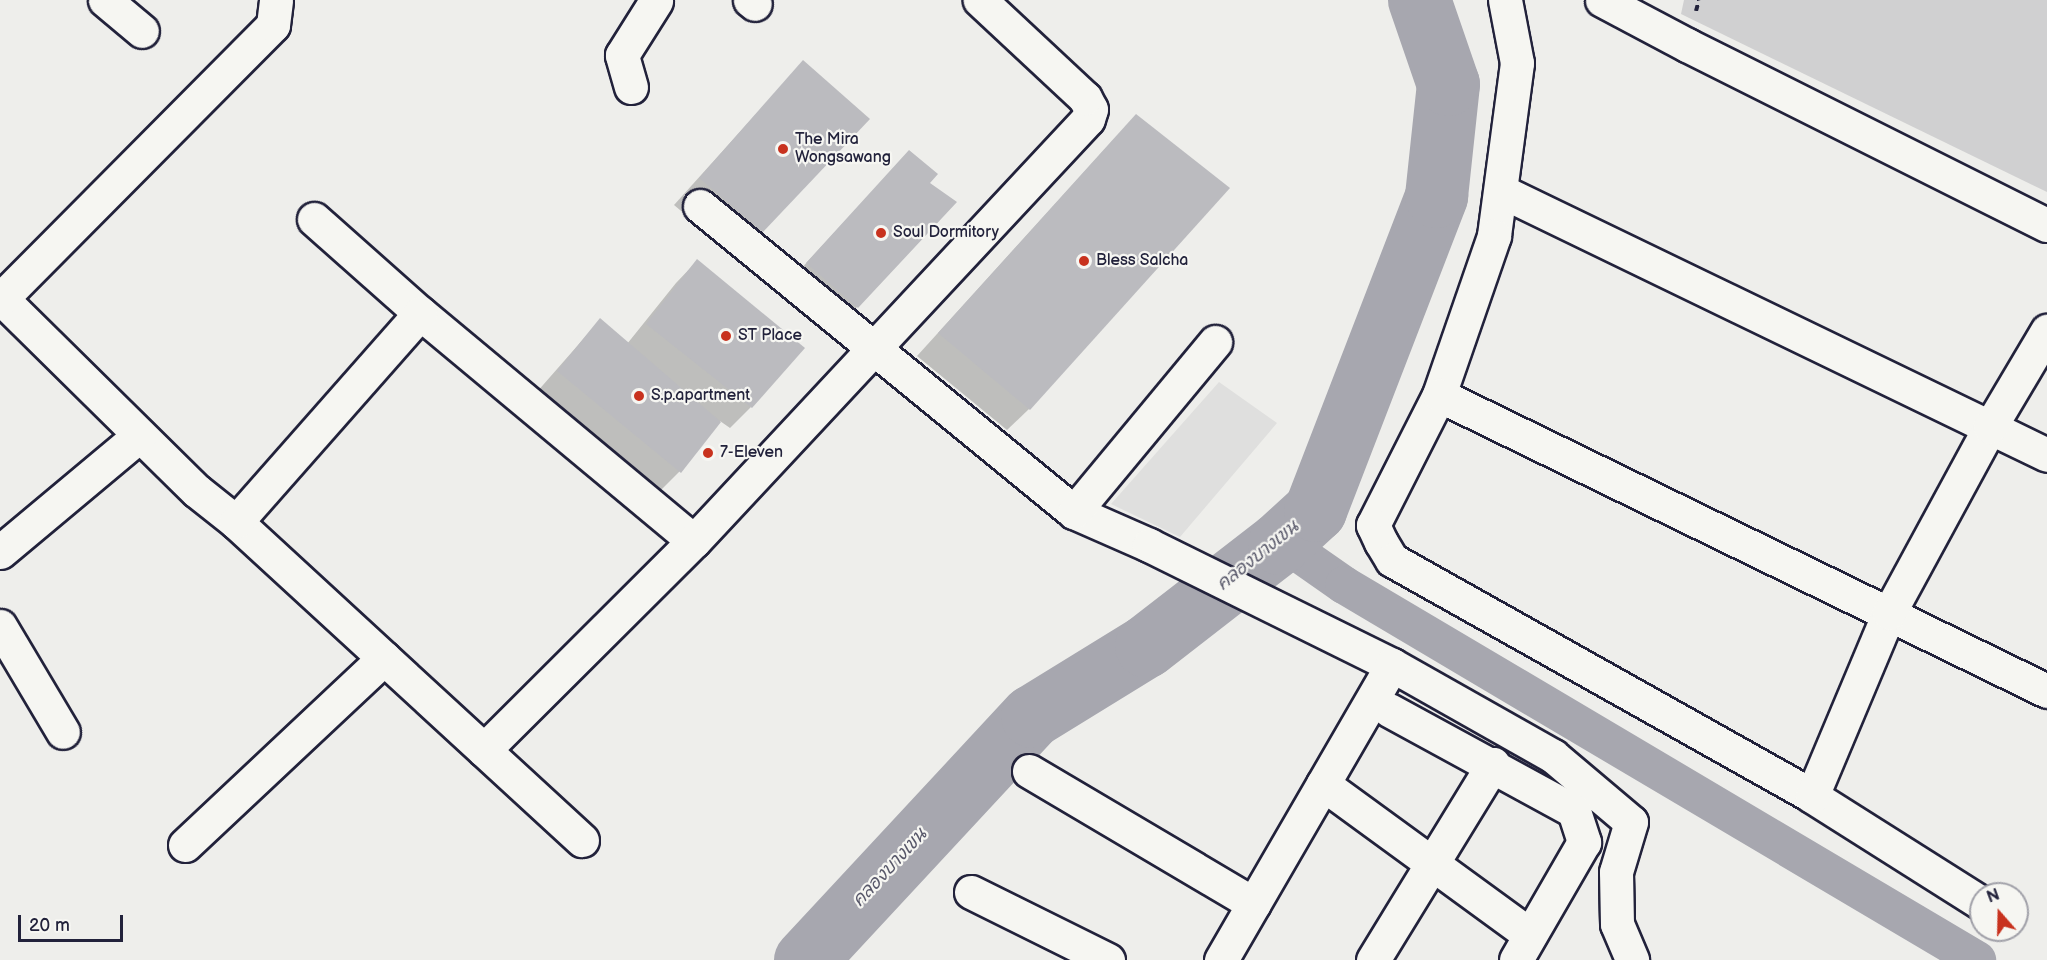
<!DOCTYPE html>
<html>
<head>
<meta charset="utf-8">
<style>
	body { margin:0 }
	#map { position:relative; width:2047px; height:960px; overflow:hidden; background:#eeeeeb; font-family:"Balsamiq Sans","Playpen Sans Thai",sans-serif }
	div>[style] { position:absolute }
	.built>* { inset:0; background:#dfdfde }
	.green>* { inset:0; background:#d0d0d1 }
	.shadow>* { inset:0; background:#0003 }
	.canal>* { height:38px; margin:-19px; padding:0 19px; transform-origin:19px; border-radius:19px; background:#a7a7af }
	.river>* { height:63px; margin:-31.5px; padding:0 31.5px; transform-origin:31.5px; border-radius:31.5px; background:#a7a7af }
	.building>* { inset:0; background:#bbbbbf }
	.path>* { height:4px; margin-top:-2px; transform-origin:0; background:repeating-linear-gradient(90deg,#22223b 0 6px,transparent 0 10.5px) }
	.roads { filter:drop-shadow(2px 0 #22223b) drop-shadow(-2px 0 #22223b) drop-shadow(0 2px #22223b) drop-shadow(0 -2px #22223b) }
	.minor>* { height:33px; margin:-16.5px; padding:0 16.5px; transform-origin:16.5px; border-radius:16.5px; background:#f6f6f2 }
	.dots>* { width:16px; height:16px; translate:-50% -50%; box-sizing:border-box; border:3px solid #f6f6f2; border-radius:50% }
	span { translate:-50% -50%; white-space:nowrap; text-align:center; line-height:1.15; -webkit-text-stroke:4.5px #f6f6f2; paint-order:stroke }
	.poi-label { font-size:16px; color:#22223b }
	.left { translate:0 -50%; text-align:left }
	.water-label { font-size:18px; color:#575769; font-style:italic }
	.north { position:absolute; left:1969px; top:882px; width:60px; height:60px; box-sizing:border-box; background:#f6f6f2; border:2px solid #a1a1a9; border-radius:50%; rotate:340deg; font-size:16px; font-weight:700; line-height:24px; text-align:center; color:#22223b }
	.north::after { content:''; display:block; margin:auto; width:21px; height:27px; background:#c8321e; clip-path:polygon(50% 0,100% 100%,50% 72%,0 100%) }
	.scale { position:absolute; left:18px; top:915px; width:105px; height:27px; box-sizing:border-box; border:3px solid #22223b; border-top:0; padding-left:8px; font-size:18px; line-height:21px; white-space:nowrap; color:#22223b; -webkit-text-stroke:4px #f6f6f2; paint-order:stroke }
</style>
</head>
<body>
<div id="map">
	<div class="built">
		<div style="clip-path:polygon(1219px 382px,1277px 423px,1180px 537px,1111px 504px)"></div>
	</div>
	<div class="green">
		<div style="clip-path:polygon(1684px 0,2047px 0,2047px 192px,1681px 14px)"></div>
	</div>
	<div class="shadow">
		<div style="clip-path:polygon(803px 62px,867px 119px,736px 257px,674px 205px)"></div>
		<div style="clip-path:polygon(1115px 138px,1029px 409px,1007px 430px,917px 356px)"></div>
		<div style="clip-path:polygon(909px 152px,927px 183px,857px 307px,836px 329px,785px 286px)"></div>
		<div style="clip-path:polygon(697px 261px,751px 407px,730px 428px,720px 421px,679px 472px,658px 493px,536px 393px,600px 320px,627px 344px,676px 283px)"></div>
	</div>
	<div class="canal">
		<div style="left:1281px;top:541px;width:77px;rotate:34.9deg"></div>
		<div style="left:1344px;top:585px;width:736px;rotate:30.64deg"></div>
	</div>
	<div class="river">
		<div style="left:805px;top:960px;width:333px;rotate:-47.1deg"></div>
		<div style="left:1032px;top:716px;width:134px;rotate:-31.6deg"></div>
		<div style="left:1146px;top:646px;width:168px;rotate:-37.8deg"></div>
		<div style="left:1279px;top:543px;width:49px;rotate:-42.5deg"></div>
		<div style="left:1315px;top:510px;width:337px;rotate:-68.9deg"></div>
		<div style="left:1436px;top:196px;width:113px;rotate:-83.9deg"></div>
		<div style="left:1448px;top:84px;width:89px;rotate:-109deg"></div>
	</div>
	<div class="building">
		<div style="clip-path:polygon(803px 60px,870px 119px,763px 232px,699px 178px)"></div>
		<div style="clip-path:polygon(1136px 114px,1230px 188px,1030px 410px,938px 333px)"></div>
		<div style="clip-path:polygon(909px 150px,938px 174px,930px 183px,957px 202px,858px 308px,806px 263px)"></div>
		<div style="clip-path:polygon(697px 259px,805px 348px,752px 408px,646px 324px)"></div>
		<div style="clip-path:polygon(600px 318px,721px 422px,681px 473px,557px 371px)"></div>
	</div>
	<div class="path">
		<div style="left:1696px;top:11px;width:11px;rotate:-75deg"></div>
	</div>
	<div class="roads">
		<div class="minor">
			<div style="left:105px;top:0;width:48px;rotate:40deg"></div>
			<div style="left:750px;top:0;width:6px;rotate:39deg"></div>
			<div style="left:1505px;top:0;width:64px;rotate:79.2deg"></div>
			<div style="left:1517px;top:63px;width:175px;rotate:97.6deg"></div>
			<div style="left:1494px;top:236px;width:168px;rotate:109.1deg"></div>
			<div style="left:1439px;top:395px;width:146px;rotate:116.9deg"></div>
			<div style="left:1373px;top:525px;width:19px;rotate:65deg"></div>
			<div style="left:1381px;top:542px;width:21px;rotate:59deg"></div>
			<div style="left:1392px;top:560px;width:482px;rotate:29.3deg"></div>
			<div style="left:1812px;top:796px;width:200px;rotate:32.3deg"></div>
			<div style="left:1602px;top:0;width:96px;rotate:27.9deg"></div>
			<div style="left:1687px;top:45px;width:402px;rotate:26.6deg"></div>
			<div style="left:631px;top:87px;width:33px;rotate:-106deg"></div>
			<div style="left:622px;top:55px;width:64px;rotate:-57.8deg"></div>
			<div style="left:1501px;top:191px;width:606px;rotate:25.8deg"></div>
			<div style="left:700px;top:206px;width:483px;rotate:39.3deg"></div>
			<div style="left:1074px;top:512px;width:82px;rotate:23.7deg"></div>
			<div style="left:1149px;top:545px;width:271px;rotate:26.3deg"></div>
			<div style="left:1392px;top:665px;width:185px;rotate:29.5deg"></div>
			<div style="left:1553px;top:756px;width:102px;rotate:40.2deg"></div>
			<div style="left:1631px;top:822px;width:52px;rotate:106.7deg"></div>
			<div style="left:1616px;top:872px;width:52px;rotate:88.9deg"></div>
			<div style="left:1617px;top:924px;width:39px;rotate:67deg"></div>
			<div style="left:314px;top:219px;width:142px;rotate:41.6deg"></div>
			<div style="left:420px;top:313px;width:356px;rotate:39.8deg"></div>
			<div style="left:0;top:297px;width:276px;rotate:44.6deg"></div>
			<div style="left:197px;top:491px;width:50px;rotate:38.5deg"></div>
			<div style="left:236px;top:522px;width:470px;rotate:42.6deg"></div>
			<div style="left:1px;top:299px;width:386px;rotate:-45.2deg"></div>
			<div style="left:273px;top:25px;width:25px;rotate:-83deg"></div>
			<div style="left:1439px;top:395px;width:676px;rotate:25.96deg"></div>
			<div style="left:1074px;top:512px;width:221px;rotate:-50.3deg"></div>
			<div style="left:236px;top:522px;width:278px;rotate:-48.6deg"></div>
			<div style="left:0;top:552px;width:182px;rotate:-39.9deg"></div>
			<div style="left:0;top:626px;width:123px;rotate:59.3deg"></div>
			<div style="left:1389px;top:710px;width:211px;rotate:28.6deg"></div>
			<div style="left:1574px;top:811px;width:33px;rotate:72deg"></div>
			<div style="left:1584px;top:842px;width:136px;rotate:120deg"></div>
			<div style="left:484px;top:750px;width:296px;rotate:-44.9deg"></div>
			<div style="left:694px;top:541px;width:577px;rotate:-46.97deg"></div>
			<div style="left:1088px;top:119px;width:10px;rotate:-73deg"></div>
			<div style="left:1091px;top:109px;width:13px;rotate:-119deg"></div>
			<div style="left:1085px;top:98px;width:144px;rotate:-137deg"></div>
			<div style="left:1029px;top:771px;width:261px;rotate:30.6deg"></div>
			<div style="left:1323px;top:784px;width:256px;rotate:36.1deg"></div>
			<div style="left:1812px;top:796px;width:199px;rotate:-67.2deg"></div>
			<div style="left:1889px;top:613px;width:212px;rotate:-61.5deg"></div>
			<div style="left:1990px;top:427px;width:112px;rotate:-59.3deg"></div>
			<div style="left:185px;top:845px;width:273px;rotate:-43.2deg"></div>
			<div style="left:971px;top:892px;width:153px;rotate:26.4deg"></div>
			<div style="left:1221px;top:960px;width:341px;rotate:-59.9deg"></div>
			<div style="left:1373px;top:960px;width:230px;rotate:-58.5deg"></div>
		</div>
	</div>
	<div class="dots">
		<div style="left:783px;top:149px;background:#c8321e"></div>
		<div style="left:881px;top:233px;background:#c8321e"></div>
		<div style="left:1084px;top:261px;background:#c8321e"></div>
		<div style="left:726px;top:336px;background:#c8321e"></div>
		<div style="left:639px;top:396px;background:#c8321e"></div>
		<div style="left:708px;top:453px;background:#c8321e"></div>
	</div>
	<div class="poi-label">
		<span class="left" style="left:795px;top:149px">The Mira<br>Wongsawang</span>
		<span class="left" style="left:893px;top:233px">Soul Dormitory</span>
		<span class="left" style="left:1096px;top:261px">Bless Salcha</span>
		<span class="left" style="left:738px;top:336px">ST Place</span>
		<span class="left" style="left:651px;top:396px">S.p.apartment</span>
		<span class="left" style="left:720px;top:453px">7-Eleven</span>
	</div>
	<div class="water-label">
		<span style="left:1258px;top:556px;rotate:-39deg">คลองบางเขน</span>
		<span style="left:890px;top:868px;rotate:-47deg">คลองบางเขน</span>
	</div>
	<div class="north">N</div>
	<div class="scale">20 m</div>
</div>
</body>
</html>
